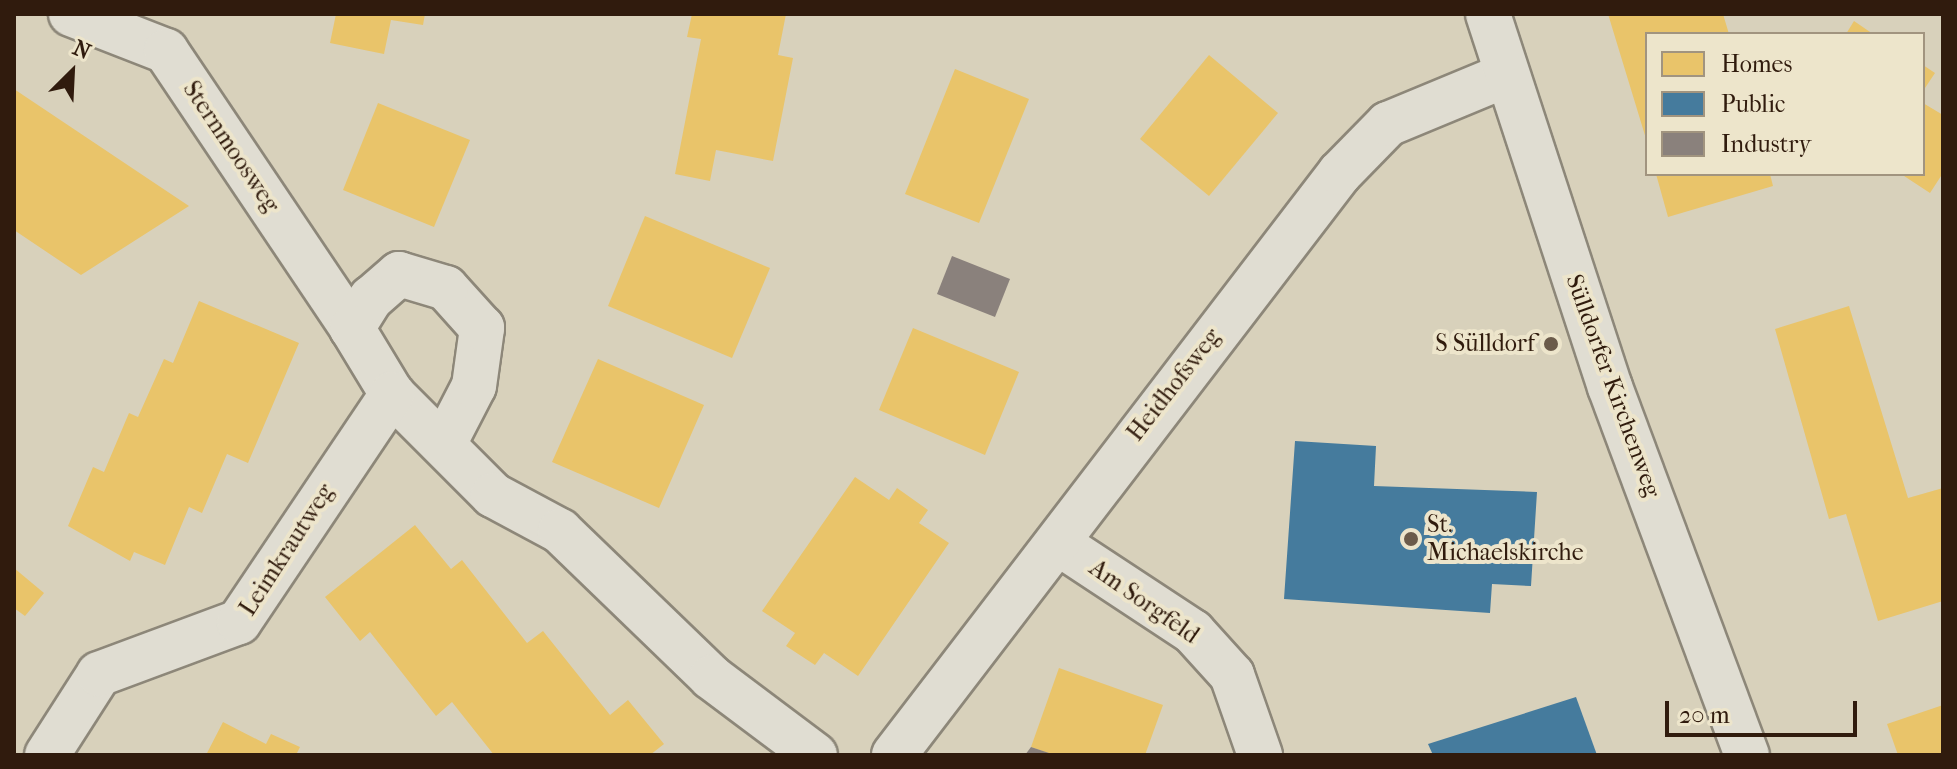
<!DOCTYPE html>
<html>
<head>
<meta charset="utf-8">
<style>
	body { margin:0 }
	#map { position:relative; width:1957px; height:769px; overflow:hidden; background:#d8d1bb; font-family:"IM FELL French Canon",serif }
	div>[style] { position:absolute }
	.homes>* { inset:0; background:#e9c46a }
	.public>* { inset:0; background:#457b9d }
	.industry>* { inset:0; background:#8a817c }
	.roads { filter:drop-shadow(2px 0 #8d8779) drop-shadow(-2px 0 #8d8779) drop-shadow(0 2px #8d8779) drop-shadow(0 -2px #8d8779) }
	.street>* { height:44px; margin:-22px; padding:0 22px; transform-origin:22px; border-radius:22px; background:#e0ddd2 }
	.secondary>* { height:44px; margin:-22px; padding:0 22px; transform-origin:22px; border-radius:22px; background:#e0ddd2 }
	.dots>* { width:22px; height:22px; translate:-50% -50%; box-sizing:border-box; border:4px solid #ede5cb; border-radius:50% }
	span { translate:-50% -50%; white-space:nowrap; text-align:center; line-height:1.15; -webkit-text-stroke:8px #ede5cb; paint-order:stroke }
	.street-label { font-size:24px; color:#301b0d }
	.poi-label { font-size:24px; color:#301b0d }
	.right { translate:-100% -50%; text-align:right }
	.left { translate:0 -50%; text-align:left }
	.frame { position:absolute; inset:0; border:16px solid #301b0d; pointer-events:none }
	.legend { position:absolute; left:1645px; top:32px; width:280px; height:144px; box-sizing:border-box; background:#ede5cb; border:2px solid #a1947f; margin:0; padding:10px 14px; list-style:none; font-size:24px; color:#301b0d }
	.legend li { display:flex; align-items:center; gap:16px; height:40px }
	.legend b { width:40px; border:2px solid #a1947f }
	.north { position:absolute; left:32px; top:32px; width:80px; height:80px; -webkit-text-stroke:6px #ede5cb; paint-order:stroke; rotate:24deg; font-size:22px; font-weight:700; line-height:32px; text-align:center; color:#301b0d }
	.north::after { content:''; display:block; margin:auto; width:28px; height:36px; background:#301b0d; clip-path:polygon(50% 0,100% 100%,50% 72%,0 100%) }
	.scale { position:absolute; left:1665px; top:701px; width:192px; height:36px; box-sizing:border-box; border:4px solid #301b0d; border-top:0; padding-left:10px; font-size:24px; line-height:28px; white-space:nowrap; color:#301b0d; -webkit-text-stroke:6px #ede5cb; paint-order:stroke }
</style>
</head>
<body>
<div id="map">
	<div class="homes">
		<div style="clip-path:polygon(336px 14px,425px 14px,423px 25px,391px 20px,384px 54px,330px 43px)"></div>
		<div style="clip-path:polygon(692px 14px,786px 14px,778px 55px,793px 58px,773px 161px,716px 150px,710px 181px,675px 174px,701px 39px,687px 37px)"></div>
		<div style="clip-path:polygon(1608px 14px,1723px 14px,1729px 34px,1647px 34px,1647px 142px)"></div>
		<div style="clip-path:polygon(1854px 21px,1873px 34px,1846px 34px)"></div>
		<div style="clip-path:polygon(1209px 55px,1278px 113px,1209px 196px,1140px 139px)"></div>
		<div style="clip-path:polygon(1923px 65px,1935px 73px,1923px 91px)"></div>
		<div style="clip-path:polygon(955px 69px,1029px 99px,979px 223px,905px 194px)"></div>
		<div style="clip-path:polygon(14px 89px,147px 178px,189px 206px,81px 275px,14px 230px)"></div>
		<div style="clip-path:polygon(378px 103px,470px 140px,434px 227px,343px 190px)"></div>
		<div style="clip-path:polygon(1923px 103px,1943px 115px,1943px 173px,1930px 193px,1901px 174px,1923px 174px)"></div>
		<div style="clip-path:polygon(1656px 174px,1770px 174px,1773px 186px,1668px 217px)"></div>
		<div style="clip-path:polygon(645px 216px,770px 268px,732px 358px,608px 306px)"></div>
		<div style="clip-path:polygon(199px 301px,299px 343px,248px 463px,227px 454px,202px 513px,189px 507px,165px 565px,134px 552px,130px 561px,68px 526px,93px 467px,104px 472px,129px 413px,138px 417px,164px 359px,173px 363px)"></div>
		<div style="clip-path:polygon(1849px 306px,1908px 498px,1943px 488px,1943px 601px,1878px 621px,1846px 514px,1829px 519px,1775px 329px)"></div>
		<div style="clip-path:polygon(913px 328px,1019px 372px,985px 455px,879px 410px)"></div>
		<div style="clip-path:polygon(598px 359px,704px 405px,659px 508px,552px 462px)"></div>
		<div style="clip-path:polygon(855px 477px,889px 500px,897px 488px,928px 510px,919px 523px,949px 543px,858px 676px,824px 653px,815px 665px,786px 646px,795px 633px,762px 611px)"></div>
		<div style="clip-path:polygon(415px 525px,451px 569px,462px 560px,527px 643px,543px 631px,610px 715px,628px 700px,664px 744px,650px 755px,494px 755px,452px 702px,436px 716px,370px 632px,360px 641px,325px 597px)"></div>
		<div style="clip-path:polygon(14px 568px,44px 593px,25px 616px,14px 608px)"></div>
		<div style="clip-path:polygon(1059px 668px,1163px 705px,1145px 755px,1054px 755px,1031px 747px)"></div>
		<div style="clip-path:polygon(1943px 705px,1943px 755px,1898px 755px,1887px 724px)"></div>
		<div style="clip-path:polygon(223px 722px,266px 744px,271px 734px,300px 747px,296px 755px,206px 755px)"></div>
	</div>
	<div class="public">
		<div style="clip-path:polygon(1295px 441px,1376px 446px,1374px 486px,1537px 492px,1531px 586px,1492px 584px,1490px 613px,1284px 599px)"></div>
		<div style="clip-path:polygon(1576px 697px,1597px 755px,1433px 755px,1428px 744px)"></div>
	</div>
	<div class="industry">
		<div style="clip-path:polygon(952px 256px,1010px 279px,995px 317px,937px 294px)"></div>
		<div style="clip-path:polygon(1031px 747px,1052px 754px,1052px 755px,1025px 755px)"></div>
	</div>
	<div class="roads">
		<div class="street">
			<div style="left:71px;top:14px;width:102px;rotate:21.3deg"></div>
			<div style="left:166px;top:51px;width:334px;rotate:56.1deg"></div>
			<div style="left:444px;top:444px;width:65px;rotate:-62.7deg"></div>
			<div style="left:474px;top:386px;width:59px;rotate:-82.1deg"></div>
			<div style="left:482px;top:328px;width:54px;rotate:-132deg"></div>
			<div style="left:446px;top:288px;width:49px;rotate:-163.4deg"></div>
			<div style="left:399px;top:274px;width:37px;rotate:139deg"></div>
			<div style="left:371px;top:298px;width:36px;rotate:122deg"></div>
			<div style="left:352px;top:328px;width:77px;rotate:58.8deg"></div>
			<div style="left:392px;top:394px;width:143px;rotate:45deg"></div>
			<div style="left:493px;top:495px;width:76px;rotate:28.2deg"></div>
			<div style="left:560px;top:531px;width:210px;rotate:44deg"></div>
			<div style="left:711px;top:677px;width:130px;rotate:36.9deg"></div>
			<div style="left:1058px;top:543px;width:162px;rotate:33.4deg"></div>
			<div style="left:1193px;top:632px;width:58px;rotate:47.8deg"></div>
			<div style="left:1232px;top:675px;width:85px;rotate:70.7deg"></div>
			<div style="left:47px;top:755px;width:96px;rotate:-57.3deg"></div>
			<div style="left:99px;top:674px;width:149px;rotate:-20.4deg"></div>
			<div style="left:239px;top:622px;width:275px;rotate:-56.1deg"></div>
			<div style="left:894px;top:755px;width:733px;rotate:-52.54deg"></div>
			<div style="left:1340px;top:173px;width:69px;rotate:-45.6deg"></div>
			<div style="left:1388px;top:124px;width:126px;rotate:-22.5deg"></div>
		</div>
		<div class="secondary">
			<div style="left:1488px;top:14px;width:392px;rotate:71.9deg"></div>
			<div style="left:1610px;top:387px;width:393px;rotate:69.6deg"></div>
		</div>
	</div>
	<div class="dots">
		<div style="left:1551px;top:344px;background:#6b5b4a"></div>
		<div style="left:1411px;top:539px;background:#6b5b4a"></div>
	</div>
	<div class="street-label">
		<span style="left:231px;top:147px;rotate:56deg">Sternmoosweg</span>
		<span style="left:1174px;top:385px;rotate:-52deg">Heidhofsweg</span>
		<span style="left:1613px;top:386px;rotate:70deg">Sülldorfer Kirchenweg</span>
		<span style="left:287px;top:550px;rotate:-57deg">Leimkrautweg</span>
		<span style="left:1144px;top:602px;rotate:35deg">Am Sorgfeld</span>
	</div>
	<div class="poi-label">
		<span class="right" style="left:1535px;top:344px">S Sülldorf</span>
		<span class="left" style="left:1427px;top:539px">St.<br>Michaelskirche</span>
	</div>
	<div class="frame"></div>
	<ul class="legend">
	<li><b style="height:22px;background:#e9c46a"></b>Homes</li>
	<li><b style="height:22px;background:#457b9d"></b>Public</li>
	<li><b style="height:22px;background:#8a817c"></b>Industry</li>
	</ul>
	<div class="north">N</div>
	<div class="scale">20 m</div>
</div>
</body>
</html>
